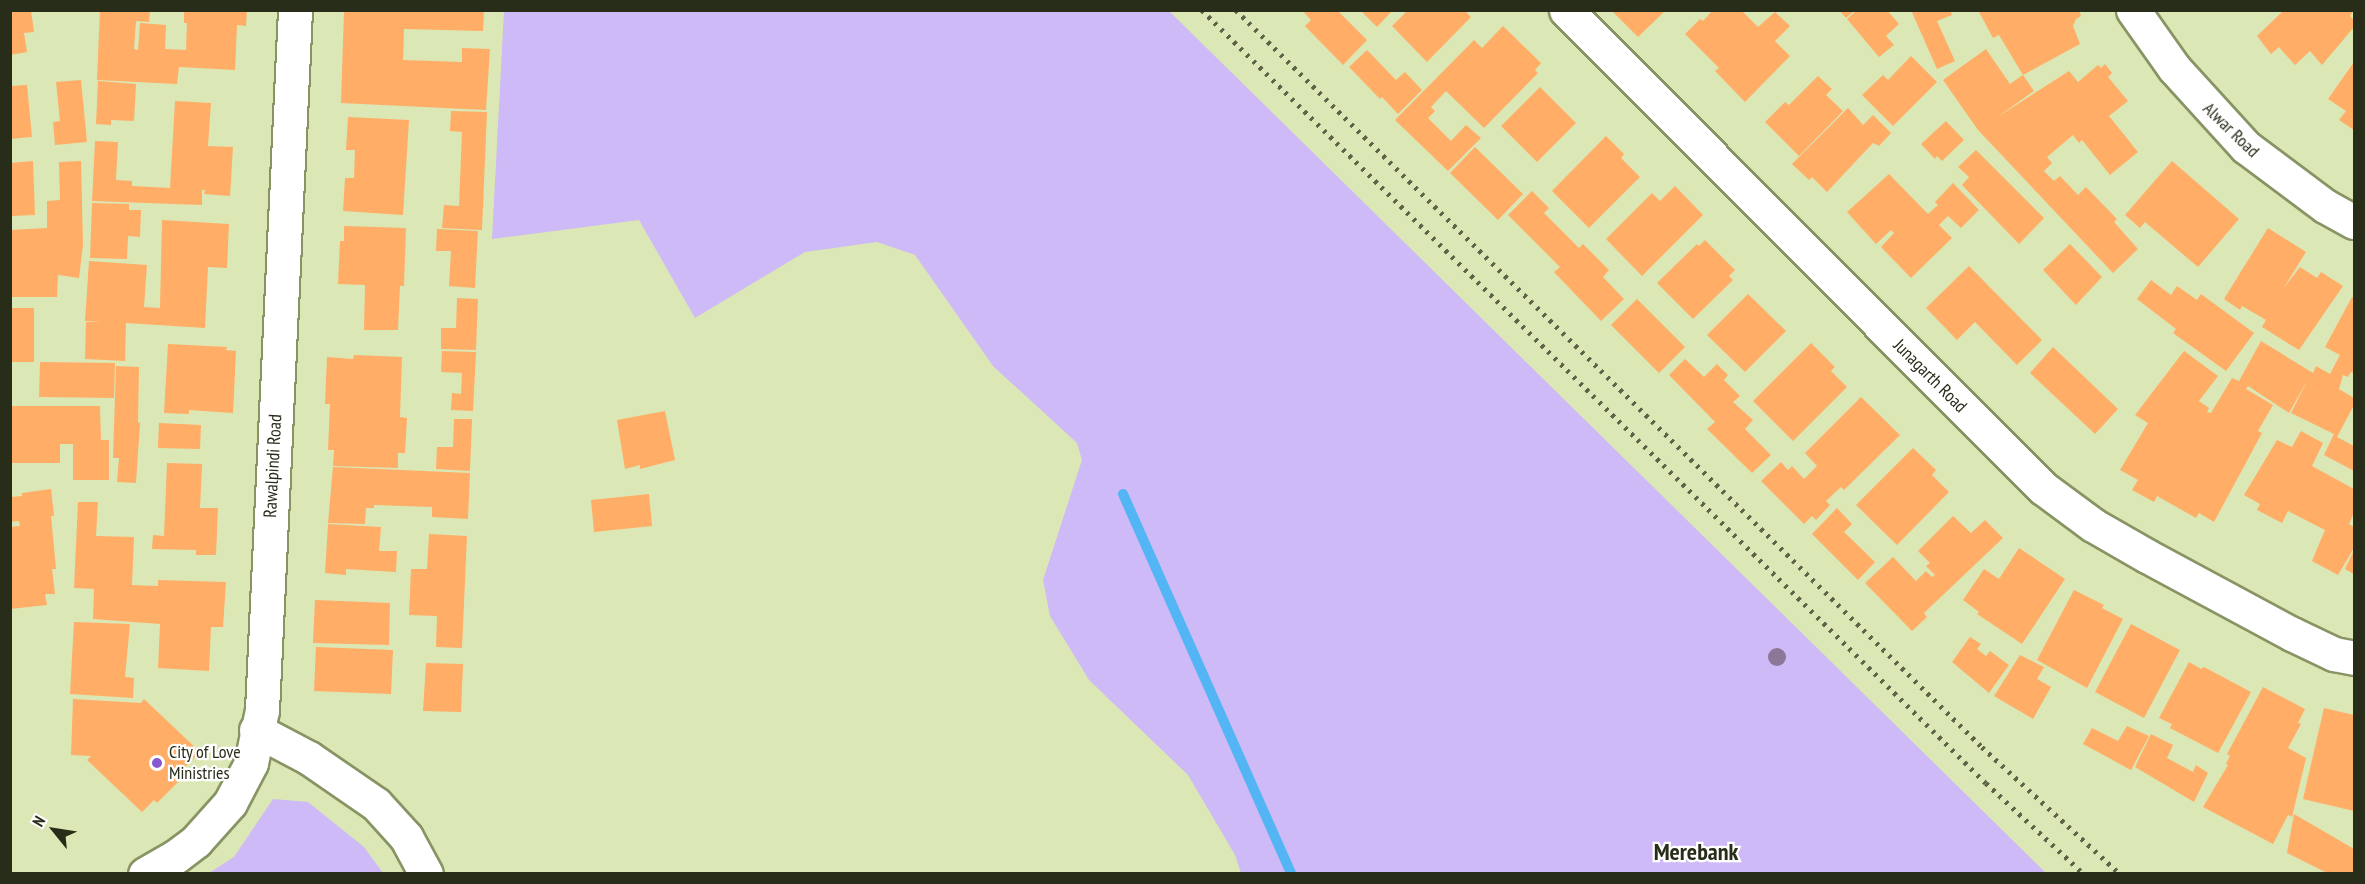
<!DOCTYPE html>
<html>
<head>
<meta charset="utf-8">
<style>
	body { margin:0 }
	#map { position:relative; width:2365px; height:884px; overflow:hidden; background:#dbe8b5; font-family:"PT Sans Narrow",sans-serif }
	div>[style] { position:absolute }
	.green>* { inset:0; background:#cebaf6 }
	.stream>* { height:10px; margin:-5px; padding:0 5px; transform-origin:5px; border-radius:5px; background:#53b5f4 }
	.building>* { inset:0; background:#ffad67 }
	.roads { filter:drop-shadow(2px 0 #889464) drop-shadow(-2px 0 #889464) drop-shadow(0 2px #889464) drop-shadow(0 -2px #889464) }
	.minor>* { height:33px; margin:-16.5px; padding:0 16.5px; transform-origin:16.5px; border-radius:16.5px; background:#fff }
	.rail>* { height:4.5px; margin-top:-2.25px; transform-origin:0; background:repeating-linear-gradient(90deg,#5d6447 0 3px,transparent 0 9px) }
	.trees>* { width:18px; height:18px; margin:-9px; border-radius:50%; background:#8c7799 }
	.dots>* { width:16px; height:16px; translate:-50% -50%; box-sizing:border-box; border:3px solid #fff; border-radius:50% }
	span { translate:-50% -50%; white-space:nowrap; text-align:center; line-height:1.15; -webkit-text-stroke:4.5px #fff; paint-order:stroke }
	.street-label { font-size:18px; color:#282d19 }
	.poi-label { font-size:18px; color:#282d19 }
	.left { translate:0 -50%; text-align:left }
	.district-label { font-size:24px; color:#282d19; font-weight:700 }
	.frame { position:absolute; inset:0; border:12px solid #282d19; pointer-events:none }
	.north { position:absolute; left:24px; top:800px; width:60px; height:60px; -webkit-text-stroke:4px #fff; paint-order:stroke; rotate:300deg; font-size:16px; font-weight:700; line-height:24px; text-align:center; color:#282d19 }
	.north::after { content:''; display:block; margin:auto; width:21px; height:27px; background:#282d19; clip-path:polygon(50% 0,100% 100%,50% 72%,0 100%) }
</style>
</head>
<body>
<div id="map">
	<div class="green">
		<div style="clip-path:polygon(504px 11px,1169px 11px,2046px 873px,1241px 873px,1235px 855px,1188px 775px,1089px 680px,1050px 616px,1043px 580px,1082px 460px,1077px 443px,993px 366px,915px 255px,877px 242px,805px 252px,695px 318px,639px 220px,492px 239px)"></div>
		<div style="clip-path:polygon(273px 799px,308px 802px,364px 847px,383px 873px,209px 873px,234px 857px)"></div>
	</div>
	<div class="stream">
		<div style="left:1123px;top:494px;width:415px;rotate:66.1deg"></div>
	</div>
	<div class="building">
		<div style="clip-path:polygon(31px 10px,34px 32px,24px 33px,27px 52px,10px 55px,10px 12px)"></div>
		<div style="clip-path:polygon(100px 10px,150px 10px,149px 22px,136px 21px,134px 49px,138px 50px,140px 23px,166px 25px,165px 49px,186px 50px,187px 23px,184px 23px,184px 10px,247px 10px,246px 26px,237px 25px,235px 70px,179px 67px,177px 84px,97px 80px)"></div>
		<div style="clip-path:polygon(344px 10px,484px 10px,483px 31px,404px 29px,403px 60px,462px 62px,462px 48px,490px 49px,486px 110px,341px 103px)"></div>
		<div style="clip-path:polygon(1302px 10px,1337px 10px,1367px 40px,1343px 65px,1305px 26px,1311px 20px)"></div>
		<div style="clip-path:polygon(1360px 10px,1393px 10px,1377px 27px)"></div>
		<div style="clip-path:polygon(1408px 10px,1464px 10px,1471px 17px,1427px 62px,1392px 26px)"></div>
		<div style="clip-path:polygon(1611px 10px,1666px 10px,1638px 37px)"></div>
		<div style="clip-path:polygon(1713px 10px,1741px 10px,1758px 27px,1775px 12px,1790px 26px,1775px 41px,1790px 56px,1745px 102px,1715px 71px,1719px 68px,1685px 34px,1700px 19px,1703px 21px)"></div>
		<div style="clip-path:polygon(1839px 10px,1855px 10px,1846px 18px)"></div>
		<div style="clip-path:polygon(1857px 10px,1887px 10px,1899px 24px,1886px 36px,1894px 45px,1879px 57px,1847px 19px)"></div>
		<div style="clip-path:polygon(1911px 10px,1950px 10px,1952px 15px,1937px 21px,1955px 61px,1937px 69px)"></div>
		<div style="clip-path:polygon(1978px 10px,2079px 10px,2081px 16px,2076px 19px,2073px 26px,2080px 44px,2023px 75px,1999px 35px,1993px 38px)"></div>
		<div style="clip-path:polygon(2284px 10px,2354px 10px,2350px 16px,2354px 20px,2354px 27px,2322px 65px,2310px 51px,2295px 65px,2279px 47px,2271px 54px,2257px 36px)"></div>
		<div style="clip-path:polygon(1503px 26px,1541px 63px,1535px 70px,1538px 73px,1484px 128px,1446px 91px,1431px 107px,1435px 111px,1428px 118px,1451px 141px,1466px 125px,1481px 138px,1448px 171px,1395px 120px,1474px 40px,1482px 48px)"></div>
		<div style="clip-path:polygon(1986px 49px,2010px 84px,2023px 75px,2034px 91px,1996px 118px,2069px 71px,2078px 82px,2098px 65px,2101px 68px,2105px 64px,2112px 73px,2108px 77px,2128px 101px,2109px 116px,2138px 152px,2110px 175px,2082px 140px,2079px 143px,2073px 135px,2047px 157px,2052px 163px,2044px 171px,2054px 181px,2060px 176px,2078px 195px,2086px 187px,2117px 219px,2114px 222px,2138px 249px,2113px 273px,1978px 130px,1943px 80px)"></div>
		<div style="clip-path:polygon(1367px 50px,1396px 80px,1405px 72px,1422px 90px,1398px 114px,1382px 97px,1380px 99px,1349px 67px)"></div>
		<div style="clip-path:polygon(1911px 56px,1937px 82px,1893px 126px,1862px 95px,1883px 75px,1888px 80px)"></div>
		<div style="clip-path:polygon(2354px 62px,2354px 130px,2339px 120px,2346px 111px,2328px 99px)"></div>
		<div style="clip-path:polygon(1818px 76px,1832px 89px,1826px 95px,1843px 111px,1799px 156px,1765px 122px,1785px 102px,1789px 105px)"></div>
		<div style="clip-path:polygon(81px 80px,87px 142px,55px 145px,53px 122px,60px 121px,56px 82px)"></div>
		<div style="clip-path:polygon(98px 81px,136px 84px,134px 121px,111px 120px,111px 125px,96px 124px)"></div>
		<div style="clip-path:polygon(27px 85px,32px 137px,10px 139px,10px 86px)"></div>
		<div style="clip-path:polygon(1540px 87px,1576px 123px,1537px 162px,1501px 126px)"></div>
		<div style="clip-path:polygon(175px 101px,211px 103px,208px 146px,233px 147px,230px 196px,204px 194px,205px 190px,202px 190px,202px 205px,92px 201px,95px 141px,118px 142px,116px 180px,132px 181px,132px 186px,170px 188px)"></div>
		<div style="clip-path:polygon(1848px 108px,1863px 125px,1873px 115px,1891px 133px,1879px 146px,1873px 143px,1827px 192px,1812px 177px,1809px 180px,1792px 164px)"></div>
		<div style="clip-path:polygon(451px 111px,487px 112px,482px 230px,442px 228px,444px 205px,459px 206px,462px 132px,450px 131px)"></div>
		<div style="clip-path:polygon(348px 117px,409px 120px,403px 215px,343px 211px,345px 178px,354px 178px,355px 150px,346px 150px)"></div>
		<div style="clip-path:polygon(1946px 121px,1964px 140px,1942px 161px,1937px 156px,1935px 159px,1921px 144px)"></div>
		<div style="clip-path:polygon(1606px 136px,1624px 154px,1621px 158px,1640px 177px,1589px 228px,1552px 191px)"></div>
		<div style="clip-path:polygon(1475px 147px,1523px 194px,1498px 220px,1450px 173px)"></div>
		<div style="clip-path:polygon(1976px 150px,2044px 218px,2019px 244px,1962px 185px,1969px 177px,1958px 167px)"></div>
		<div style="clip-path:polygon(33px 161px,35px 215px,10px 216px,10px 163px)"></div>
		<div style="clip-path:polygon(81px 161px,83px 245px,79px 278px,58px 275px,57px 297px,10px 297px,10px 230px,47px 228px,47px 201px,60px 200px,59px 162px)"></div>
		<div style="clip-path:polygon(2172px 161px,2239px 219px,2198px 267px,2145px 222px,2140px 228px,2125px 215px)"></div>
		<div style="clip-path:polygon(1889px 174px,1928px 214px,1938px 205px,1935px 202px,1953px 183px,1979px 210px,1961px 228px,1948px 216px,1939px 225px,1952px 238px,1911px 278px,1881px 247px,1894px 233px,1891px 230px,1876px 244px,1847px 212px)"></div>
		<div style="clip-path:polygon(1675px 186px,1703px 215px,1642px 276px,1606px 239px,1652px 193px,1660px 201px)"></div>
		<div style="clip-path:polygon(1532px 191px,1549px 208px,1544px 213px,1579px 248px,1583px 244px,1609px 270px,1603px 277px,1624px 299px,1601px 321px,1554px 272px,1560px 267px,1508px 215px)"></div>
		<div style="clip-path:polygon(92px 203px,129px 204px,129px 210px,141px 210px,140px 237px,128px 236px,127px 259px,90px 258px)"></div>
		<div style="clip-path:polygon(162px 220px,229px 224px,227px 268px,208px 267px,205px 328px,126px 323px,125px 361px,85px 359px,86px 322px,101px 322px,85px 321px,89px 261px,147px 265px,144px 307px,160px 308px)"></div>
		<div style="clip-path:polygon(344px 226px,406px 228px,404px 286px,400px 286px,398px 330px,364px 330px,365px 285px,338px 284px,340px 241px,344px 241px)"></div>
		<div style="clip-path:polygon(2268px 228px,2306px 252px,2283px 289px,2300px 267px,2317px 278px,2321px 272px,2343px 286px,2299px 350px,2262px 327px,2266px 320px,2242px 306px,2240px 310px,2224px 299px)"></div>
		<div style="clip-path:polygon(437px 229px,478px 231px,475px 288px,449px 286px,451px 251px,436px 251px)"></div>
		<div style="clip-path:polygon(1705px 240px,1735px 270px,1729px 276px,1733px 280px,1693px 319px,1657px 283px,1697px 244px,1699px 246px)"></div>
		<div style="clip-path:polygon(2070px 244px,2102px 277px,2076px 305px,2043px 270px)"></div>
		<div style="clip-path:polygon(1969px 266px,2042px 340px,2017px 365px,1975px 322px,1957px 340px,1926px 308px)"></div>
		<div style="clip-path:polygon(2151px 280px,2171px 295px,2177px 286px,2197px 300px,2201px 294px,2254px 333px,2226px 371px,2173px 333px,2176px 329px,2137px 299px)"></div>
		<div style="clip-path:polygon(1748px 294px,1786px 331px,1745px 372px,1707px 335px)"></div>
		<div style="clip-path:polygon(2352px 297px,2354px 298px,2354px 373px,2351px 372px,2348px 377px,2343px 375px,2339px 389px,2354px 398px,2354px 405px,2337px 437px,2354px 446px,2354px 471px,2324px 455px,2334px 434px,2291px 413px,2308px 379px,2289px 413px,2248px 386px,2246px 389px,2273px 405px,2258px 431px,2262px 433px,2214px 522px,2199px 513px,2196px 518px,2157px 496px,2154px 502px,2132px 490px,2138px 480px,2120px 470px,2148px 423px,2135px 415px,2184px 351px,2218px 376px,2199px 401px,2209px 408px,2207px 412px,2211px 413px,2232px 378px,2239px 381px,2261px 341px,2313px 373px,2316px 366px,2330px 374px,2340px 355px,2325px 347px)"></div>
		<div style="clip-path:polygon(457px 298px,478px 299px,476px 350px,441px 349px,441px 328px,456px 328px)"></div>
		<div style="clip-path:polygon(1637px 299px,1685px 347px,1659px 373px,1611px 325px)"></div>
		<div style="clip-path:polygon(10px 308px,34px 308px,34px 362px,10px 362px)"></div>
		<div style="clip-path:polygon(1811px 343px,1835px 367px,1831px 371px,1847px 387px,1793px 441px,1753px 401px)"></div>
		<div style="clip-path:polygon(168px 344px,227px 347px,226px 350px,236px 351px,233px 413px,189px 410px,189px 414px,164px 413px)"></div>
		<div style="clip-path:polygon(2053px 347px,2118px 409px,2095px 434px,2030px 373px)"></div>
		<div style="clip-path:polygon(442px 351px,476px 352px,473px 411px,451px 410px,452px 393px,461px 394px,462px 373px,441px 372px)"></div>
		<div style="clip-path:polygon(354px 355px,402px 357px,400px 417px,407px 418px,405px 453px,398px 453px,398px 468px,333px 466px,334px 450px,328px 450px,330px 404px,325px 404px,327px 357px,353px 359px)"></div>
		<div style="clip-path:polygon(1685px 359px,1704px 377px,1717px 364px,1728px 375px,1724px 380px,1740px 396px,1733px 402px,1753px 420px,1745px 429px,1771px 455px,1752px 473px,1707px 429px,1715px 422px,1669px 375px)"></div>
		<div style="clip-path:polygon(40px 362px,115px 363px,114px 398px,39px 397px)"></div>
		<div style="clip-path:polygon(116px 366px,139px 367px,138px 422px,140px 423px,136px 483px,117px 482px,119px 458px,113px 458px)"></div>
		<div style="clip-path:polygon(1861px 397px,1900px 435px,1844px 490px,1841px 487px,1826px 501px,1830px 505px,1816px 520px,1812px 516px,1804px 524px,1761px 481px,1781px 462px,1788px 470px,1792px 466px,1804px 479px,1817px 466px,1805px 453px)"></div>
		<div style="clip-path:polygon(10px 406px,100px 406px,101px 440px,109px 440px,109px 480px,73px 480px,73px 444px,60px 444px,60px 463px,10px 463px)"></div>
		<div style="clip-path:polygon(665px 411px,675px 460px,640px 469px,640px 465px,625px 469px,617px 420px)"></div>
		<div style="clip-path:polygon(454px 419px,472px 419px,470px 471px,436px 469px,437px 447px,453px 447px)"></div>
		<div style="clip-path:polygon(159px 423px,201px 425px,200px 449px,158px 448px)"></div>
		<div style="clip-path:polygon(2301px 431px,2323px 443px,2312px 466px,2354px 489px,2354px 513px,2349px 524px,2354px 527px,2354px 548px,2338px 575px,2312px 561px,2325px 530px,2288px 511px,2282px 523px,2257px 510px,2260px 504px,2244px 495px,2277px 440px,2292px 447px)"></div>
		<div style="clip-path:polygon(1913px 448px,1936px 470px,1932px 475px,1949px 492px,1897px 545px,1856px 505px)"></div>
		<div style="clip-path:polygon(167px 463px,202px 464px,200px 508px,218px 508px,216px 555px,196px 555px,196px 550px,152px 549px,153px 535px,164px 536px)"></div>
		<div style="clip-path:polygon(333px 467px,470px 473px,468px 519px,432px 517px,432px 507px,374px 505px,374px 508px,366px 508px,365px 524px,328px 523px)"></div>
		<div style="clip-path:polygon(51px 489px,54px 516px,51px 516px,56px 569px,52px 569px,55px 594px,45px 594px,47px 605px,10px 609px,10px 527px,20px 526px,19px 521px,10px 522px,10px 497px,22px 496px,22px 493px)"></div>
		<div style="clip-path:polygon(649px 494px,652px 526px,594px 532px,591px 500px)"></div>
		<div style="clip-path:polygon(78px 502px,98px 502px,96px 536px,134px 537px,132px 585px,158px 586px,158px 580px,226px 582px,223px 627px,211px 627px,209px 671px,158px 668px,160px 624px,93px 619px,94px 589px,74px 588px)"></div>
		<div style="clip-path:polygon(1837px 508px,1852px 524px,1844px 532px,1875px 562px,1858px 580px,1812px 534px)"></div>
		<div style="clip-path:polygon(1953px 516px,1971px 533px,1985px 520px,2003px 538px,1924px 613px,1927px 617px,1912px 631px,1865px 583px,1893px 557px,1916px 581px,1926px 571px,1932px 577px,1935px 575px,1926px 566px,1930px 563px,1918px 551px)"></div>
		<div style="clip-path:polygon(328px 524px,381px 527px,379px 551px,397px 551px,396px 572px,346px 569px,346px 575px,325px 573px)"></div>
		<div style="clip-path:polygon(429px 534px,467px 536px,462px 648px,436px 647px,437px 616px,409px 615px,411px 569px,427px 569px)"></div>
		<div style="clip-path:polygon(2019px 548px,2065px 579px,2022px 644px,1977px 614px,1979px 612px,1963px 600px,1984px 569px,1999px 579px)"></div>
		<div style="clip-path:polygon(2354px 550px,2354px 574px,2345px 569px)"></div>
		<div style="clip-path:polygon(2074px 590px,2104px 605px,2102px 608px,2123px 619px,2087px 688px,2037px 660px)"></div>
		<div style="clip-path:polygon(315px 600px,390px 603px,389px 645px,313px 643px)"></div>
		<div style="clip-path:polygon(74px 622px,130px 624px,125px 677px,134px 678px,133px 698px,70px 694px)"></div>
		<div style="clip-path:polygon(2131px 624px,2180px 650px,2144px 718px,2095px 692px)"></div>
		<div style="clip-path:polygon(1970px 637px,1981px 644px,1977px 649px,1986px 656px,1990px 651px,2009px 665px,1989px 693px,1952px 662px)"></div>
		<div style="clip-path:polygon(316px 647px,393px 650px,391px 694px,314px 691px)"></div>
		<div style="clip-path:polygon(2020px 655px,2044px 667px,2037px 679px,2051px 687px,2033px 719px,1994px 696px)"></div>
		<div style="clip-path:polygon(2189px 662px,2201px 669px,2204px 667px,2251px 692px,2218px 753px,2170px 728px,2172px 724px,2159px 718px)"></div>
		<div style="clip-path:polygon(426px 663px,463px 664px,461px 712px,423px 711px)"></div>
		<div style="clip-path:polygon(2263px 687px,2305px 709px,2298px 723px,2301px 724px,2288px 748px,2306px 758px,2292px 817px,2288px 815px,2273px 844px,2203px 807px,2228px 765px,2226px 764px,2230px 756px,2227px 754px)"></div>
		<div style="clip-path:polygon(73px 699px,141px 703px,144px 699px,200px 752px,174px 778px,178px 782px,157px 803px,154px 800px,142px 812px,87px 760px,91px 756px,71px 755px)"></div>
		<div style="clip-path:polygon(2324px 708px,2354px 715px,2354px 811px,2303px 799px)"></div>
		<div style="clip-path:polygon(2127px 726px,2149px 736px,2131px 770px,2083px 744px,2092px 728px,2118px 741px)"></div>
		<div style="clip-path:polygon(2151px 734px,2173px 745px,2167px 758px,2193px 772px,2196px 765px,2208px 773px,2194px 802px,2135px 767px)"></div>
		<div style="clip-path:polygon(2294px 814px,2354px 849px,2354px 873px,2327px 873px,2287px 853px)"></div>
	</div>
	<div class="roads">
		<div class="minor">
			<div style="left:1566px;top:10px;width:675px;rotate:45.06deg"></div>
			<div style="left:2043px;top:488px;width:62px;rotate:36.5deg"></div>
			<div style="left:2093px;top:525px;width:62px;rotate:29.9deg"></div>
			<div style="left:2147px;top:556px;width:165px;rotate:28.3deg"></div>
			<div style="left:2292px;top:634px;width:47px;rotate:25.5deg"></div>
			<div style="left:2334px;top:654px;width:20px;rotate:11deg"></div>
			<div style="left:2133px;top:10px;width:71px;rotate:54.7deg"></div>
			<div style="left:2174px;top:68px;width:107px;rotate:47.7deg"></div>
			<div style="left:2246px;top:147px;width:99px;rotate:36.8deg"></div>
			<div style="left:2325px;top:206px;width:33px;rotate:29deg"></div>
			<div style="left:256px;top:730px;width:60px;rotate:27.8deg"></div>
			<div style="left:309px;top:758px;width:81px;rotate:34.5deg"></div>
			<div style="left:376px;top:804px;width:45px;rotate:47.7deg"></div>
			<div style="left:406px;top:837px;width:42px;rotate:61.6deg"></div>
			<div style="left:145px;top:874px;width:34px;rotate:-30deg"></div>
			<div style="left:175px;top:857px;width:26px;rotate:-37deg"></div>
			<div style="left:196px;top:841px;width:51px;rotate:-48.2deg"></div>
			<div style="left:230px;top:803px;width:45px;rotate:-62.3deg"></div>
			<div style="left:251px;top:763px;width:54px;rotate:-78.3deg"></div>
			<div style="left:262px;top:710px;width:701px;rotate:-87.3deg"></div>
		</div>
	</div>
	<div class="rail">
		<div style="left:1202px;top:10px;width:1101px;rotate:44.6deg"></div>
		<div style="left:1986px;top:783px;width:134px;rotate:42.9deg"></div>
		<div style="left:1236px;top:10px;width:1049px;rotate:44.65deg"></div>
		<div style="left:1982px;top:747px;width:188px;rotate:42.6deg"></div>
	</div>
	<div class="trees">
		<div style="left:1777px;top:657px"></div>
	</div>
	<div class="dots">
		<div style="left:157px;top:763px;background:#8957d0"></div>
	</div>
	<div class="street-label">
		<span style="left:2231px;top:130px;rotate:44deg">Alwar Road</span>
		<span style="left:1930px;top:376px;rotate:45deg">Junagarth Road</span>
		<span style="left:273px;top:466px;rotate:-87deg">Rawalpindi Road</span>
	</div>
	<div class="poi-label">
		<span class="left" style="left:169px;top:763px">City of Love<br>Ministries</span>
	</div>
	<div class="district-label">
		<span style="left:1696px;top:852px">Merebank</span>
	</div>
	<div class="frame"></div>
	<div class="north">N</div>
</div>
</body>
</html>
